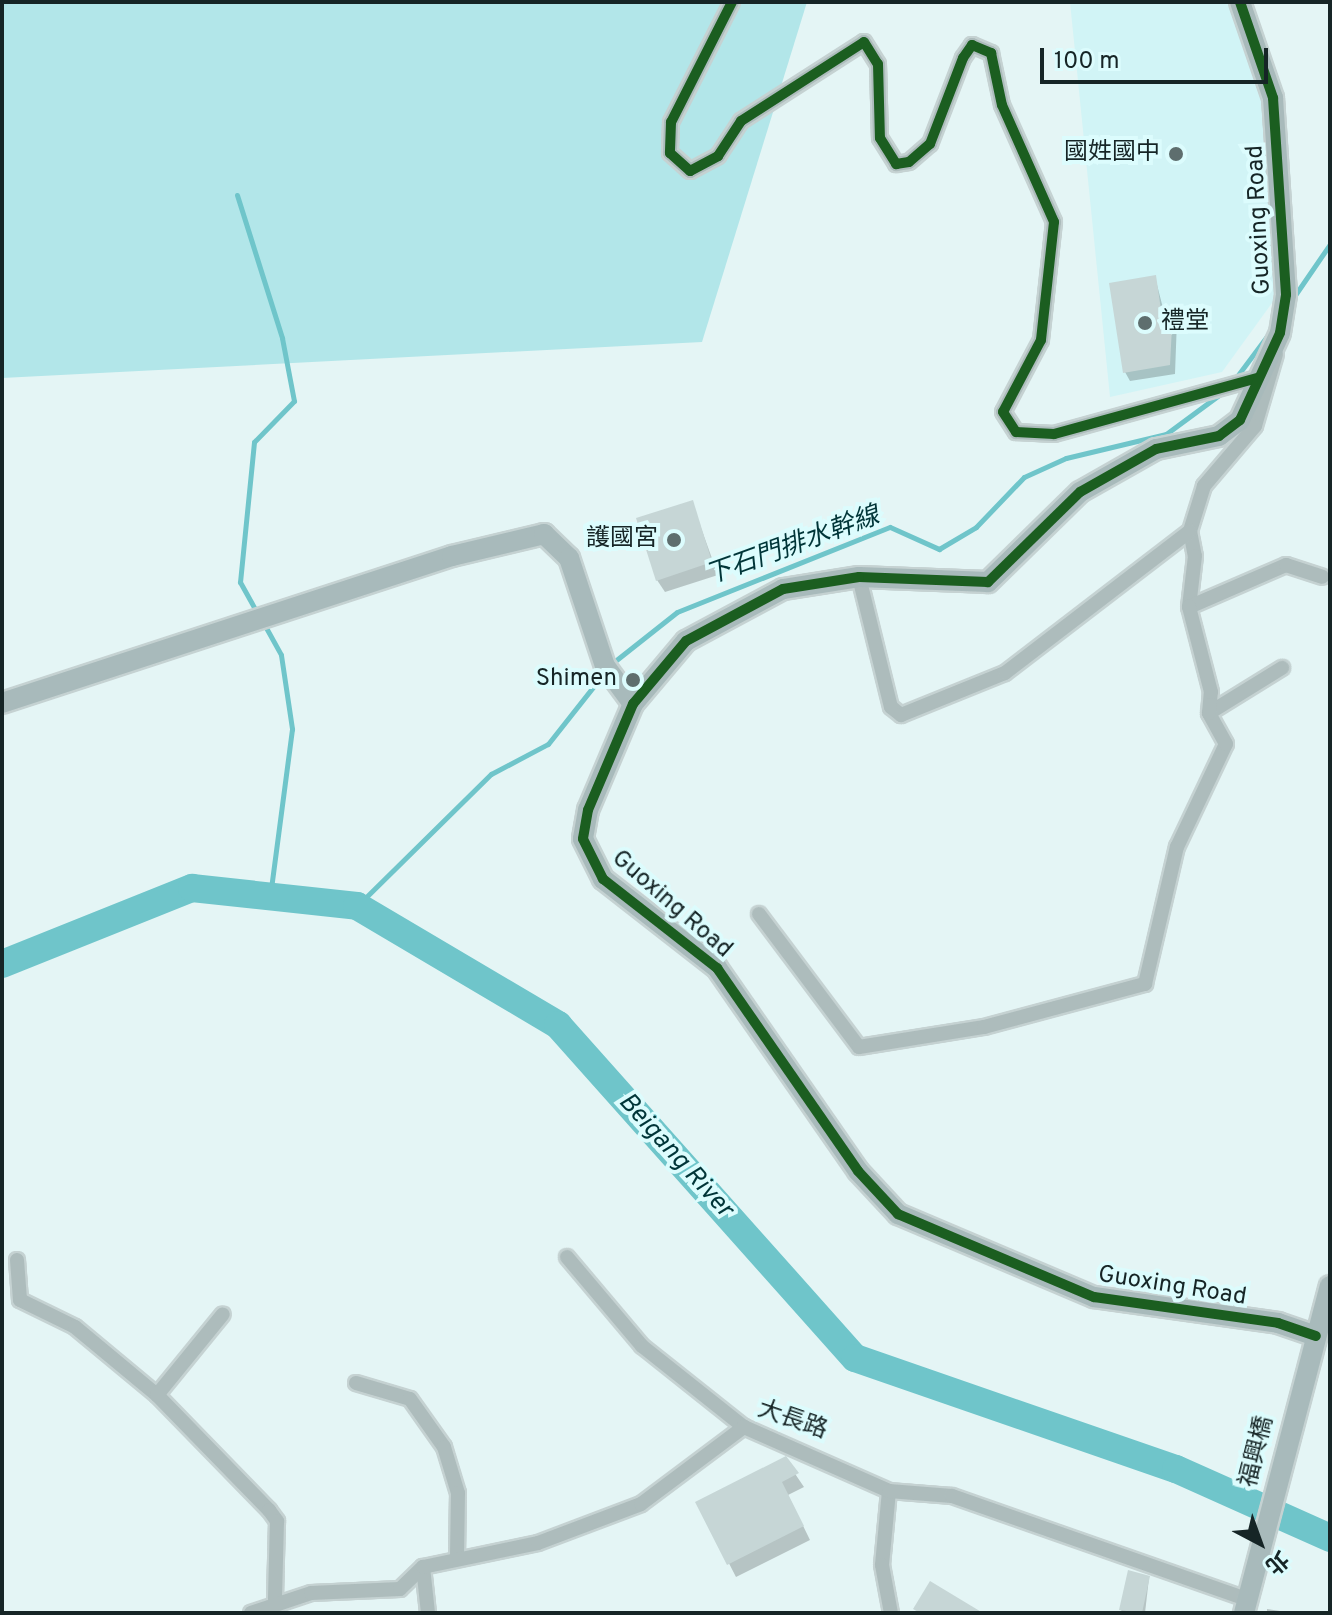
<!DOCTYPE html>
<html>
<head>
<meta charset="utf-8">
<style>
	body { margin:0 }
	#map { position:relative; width:1332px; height:1615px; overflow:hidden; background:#e4f5f5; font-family:Overpass,"Noto Sans TC",sans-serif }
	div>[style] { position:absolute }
	.built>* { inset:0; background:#d1f4f6 }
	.green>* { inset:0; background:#b2e6e9 }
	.shadow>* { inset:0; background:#0003 }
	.stream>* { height:5px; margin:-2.5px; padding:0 2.5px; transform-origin:2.5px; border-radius:2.5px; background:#6fc5ca }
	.river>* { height:28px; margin:-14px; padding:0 14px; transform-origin:14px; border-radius:14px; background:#6fc5ca }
	.building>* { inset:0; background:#c6d6d6 }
	.roads { filter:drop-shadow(2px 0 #c5d2d2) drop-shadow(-2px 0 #c5d2d2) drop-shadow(0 2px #c5d2d2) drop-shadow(0 -2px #c5d2d2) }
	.street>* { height:14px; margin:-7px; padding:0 7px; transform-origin:7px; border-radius:7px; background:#adbcbc }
	.secondary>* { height:20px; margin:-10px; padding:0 10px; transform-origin:10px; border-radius:10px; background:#a8babb }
	.cycleway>* { height:10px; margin:-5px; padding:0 5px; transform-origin:5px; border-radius:5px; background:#1b5e20 }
	.dots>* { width:22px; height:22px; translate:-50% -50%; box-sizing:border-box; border:4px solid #dcfcfd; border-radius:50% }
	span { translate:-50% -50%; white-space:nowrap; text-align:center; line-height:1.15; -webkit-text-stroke:8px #dcfcfd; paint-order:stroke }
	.poi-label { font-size:24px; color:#162526 }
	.right { translate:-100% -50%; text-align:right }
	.left { translate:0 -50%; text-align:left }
	.street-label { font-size:24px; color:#162526 }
	.water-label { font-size:26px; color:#003538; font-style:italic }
	.frame { position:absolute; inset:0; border:4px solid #162526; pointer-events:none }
	.north { position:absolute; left:1220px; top:1503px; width:80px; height:80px; -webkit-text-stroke:6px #dcfcfd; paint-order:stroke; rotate:139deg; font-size:22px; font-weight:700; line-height:32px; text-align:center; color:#162526 }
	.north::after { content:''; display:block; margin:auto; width:28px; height:36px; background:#162526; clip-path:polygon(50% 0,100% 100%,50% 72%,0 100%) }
	.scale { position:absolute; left:1040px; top:48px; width:228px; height:36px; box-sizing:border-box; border:4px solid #162526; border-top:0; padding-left:10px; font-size:24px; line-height:28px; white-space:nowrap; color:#162526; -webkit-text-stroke:6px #dcfcfd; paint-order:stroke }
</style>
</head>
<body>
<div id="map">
	<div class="built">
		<div style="clip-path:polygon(1070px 2px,1233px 2px,1266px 103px,1280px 292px,1222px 372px,1110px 397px)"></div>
	</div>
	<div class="green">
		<div style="clip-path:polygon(2px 2px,807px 2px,702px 342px,2px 378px)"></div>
	</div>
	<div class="shadow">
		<div style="clip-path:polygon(1155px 277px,1164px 312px,1177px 320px,1175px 374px,1130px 381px,1125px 372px)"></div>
		<div style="clip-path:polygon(692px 503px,718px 575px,665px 592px,657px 580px)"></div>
		<div style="clip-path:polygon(785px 1459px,804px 1487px,788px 1495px,810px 1540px,736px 1577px,698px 1503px)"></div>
		<div style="clip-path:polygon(1149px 1578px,1145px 1613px,1123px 1613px,1121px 1610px)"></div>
		<div style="clip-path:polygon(1267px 1609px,1294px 1613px,1267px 1613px)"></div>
	</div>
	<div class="stream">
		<div style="left:237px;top:195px;width:150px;rotate:72.5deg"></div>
		<div style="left:282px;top:338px;width:64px;rotate:79.2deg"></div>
		<div style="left:294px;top:401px;width:57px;rotate:134.3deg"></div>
		<div style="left:254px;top:442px;width:141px;rotate:95.7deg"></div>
		<div style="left:240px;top:582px;width:39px;rotate:61deg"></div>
		<div style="left:1293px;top:298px;width:65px;rotate:-55.6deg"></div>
		<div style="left:1235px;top:379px;width:59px;rotate:-53.3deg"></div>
		<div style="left:264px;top:624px;width:35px;rotate:61deg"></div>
		<div style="left:281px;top:655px;width:75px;rotate:81.5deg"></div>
		<div style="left:292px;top:729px;width:169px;rotate:97.5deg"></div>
		<div style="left:610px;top:665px;width:85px;rotate:-38.3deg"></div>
		<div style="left:677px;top:612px;width:229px;rotate:-21.8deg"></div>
		<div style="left:890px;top:527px;width:54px;rotate:24.2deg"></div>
		<div style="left:939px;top:549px;width:43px;rotate:-30.7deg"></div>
		<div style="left:976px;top:527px;width:69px;rotate:-46.2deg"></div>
		<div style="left:1024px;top:477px;width:46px;rotate:-24.3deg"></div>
		<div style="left:1066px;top:458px;width:103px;rotate:-13.5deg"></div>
		<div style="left:1166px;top:434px;width:71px;rotate:-36.4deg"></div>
		<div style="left:357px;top:906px;width:188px;rotate:-44.6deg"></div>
		<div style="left:491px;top:774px;width:64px;rotate:-27.8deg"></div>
		<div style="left:548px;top:744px;width:90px;rotate:-51.7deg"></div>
	</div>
	<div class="river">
		<div style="left:2px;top:964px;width:205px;rotate:-21.8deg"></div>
		<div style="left:192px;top:888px;width:166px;rotate:6.2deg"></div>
		<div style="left:357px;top:906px;width:234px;rotate:30.6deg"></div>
		<div style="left:558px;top:1025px;width:446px;rotate:48.3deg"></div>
		<div style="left:855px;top:1358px;width:340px;rotate:19.1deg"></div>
		<div style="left:1176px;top:1469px;width:169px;rotate:24.1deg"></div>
	</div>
	<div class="building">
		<div style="clip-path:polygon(1156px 275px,1161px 310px,1173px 308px,1170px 365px,1123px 373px,1109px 283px)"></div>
		<div style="clip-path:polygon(693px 500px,712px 562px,656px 581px,636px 518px)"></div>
		<div style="clip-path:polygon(786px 1456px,799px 1473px,782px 1482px,804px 1526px,727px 1565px,695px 1502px)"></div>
		<div style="clip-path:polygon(1128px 1570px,1150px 1576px,1142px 1613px,1119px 1610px)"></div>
		<div style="clip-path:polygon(930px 1581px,983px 1613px,920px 1613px,913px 1609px)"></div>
	</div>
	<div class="roads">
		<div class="street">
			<div style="left:732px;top:2px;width:135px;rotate:116.9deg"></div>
			<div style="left:671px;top:122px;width:31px;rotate:92deg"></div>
			<div style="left:670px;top:153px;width:27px;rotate:42deg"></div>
			<div style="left:690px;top:171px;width:32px;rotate:-28deg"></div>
			<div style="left:718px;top:156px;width:42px;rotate:-56.7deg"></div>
			<div style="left:741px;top:121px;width:146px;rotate:-32.7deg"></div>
			<div style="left:864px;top:42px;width:26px;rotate:58deg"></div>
			<div style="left:878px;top:64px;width:74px;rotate:88.5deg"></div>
			<div style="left:880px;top:138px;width:31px;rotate:58deg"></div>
			<div style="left:896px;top:164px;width:13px;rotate:-9deg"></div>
			<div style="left:909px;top:162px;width:28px;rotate:-41deg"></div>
			<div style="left:930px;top:144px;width:92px;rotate:-69deg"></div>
			<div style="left:963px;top:58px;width:16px;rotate:-55deg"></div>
			<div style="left:972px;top:45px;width:21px;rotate:23deg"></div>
			<div style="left:991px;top:53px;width:53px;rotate:78.1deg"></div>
			<div style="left:1002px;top:105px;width:128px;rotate:66deg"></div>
			<div style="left:1054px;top:222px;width:119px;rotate:96.3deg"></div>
			<div style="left:1041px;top:340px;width:81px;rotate:117.8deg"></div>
			<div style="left:1003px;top:412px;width:24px;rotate:57deg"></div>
			<div style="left:1016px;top:432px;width:38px;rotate:3deg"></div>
			<div style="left:1054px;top:434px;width:211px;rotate:-15.4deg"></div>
			<div style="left:1276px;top:354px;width:75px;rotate:106.3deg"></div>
			<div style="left:1255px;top:426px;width:79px;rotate:130.4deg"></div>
			<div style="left:1204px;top:486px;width:47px;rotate:107.3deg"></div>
			<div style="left:1190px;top:531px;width:25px;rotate:79deg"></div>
			<div style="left:1195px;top:556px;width:51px;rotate:96.7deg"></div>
			<div style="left:1189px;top:607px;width:106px;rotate:-23.4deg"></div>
			<div style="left:1286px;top:565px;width:38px;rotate:18deg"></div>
			<div style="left:859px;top:577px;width:134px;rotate:76.2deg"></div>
			<div style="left:891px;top:707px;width:13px;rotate:39deg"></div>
			<div style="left:901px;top:715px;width:112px;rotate:-22deg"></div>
			<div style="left:1005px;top:673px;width:233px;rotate:-37.5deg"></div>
			<div style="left:1209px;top:713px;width:86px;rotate:-31.7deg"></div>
			<div style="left:759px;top:914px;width:166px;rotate:53.1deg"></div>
			<div style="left:859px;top:1047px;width:127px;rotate:-9.1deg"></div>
			<div style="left:984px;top:1027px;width:167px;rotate:-15deg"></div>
			<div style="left:1145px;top:984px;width:141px;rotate:-76.9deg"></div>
			<div style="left:1177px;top:847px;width:114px;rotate:-64.6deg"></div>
			<div style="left:1226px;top:744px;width:35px;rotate:-119deg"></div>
			<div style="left:1209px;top:713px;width:21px;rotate:-85deg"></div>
			<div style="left:1211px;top:692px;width:88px;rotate:-104.5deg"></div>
			<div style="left:567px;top:1257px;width:116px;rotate:49.9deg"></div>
			<div style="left:642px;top:1346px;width:130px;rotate:38.5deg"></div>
			<div style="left:17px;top:1260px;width:40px;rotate:85.7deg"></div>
			<div style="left:20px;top:1300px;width:61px;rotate:26.1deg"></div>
			<div style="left:75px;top:1327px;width:107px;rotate:39.7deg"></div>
			<div style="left:157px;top:1395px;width:161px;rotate:45.8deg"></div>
			<div style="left:269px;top:1510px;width:14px;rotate:54deg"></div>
			<div style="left:277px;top:1521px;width:78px;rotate:91.5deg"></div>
			<div style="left:356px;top:1383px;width:56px;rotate:16.5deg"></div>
			<div style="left:410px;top:1399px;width:59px;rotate:54.7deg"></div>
			<div style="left:444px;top:1447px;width:48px;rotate:73.1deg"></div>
			<div style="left:458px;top:1493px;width:62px;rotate:90.9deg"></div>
			<div style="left:157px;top:1395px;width:104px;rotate:-50.8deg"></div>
			<div style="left:889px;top:1491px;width:74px;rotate:95.4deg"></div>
			<div style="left:882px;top:1565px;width:49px;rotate:79.4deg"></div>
			<div style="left:423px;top:1567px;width:46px;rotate:83.8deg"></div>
			<div style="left:251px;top:1613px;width:63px;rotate:-18.4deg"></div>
			<div style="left:311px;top:1593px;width:89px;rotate:-2.6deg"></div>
			<div style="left:400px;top:1589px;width:32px;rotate:-44deg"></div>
			<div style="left:423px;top:1567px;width:117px;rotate:-11.8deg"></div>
			<div style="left:538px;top:1543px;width:110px;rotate:-20.7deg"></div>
			<div style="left:641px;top:1504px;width:129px;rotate:-36.8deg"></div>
			<div style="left:744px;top:1427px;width:158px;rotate:23.8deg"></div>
			<div style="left:889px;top:1491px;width:63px;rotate:4.5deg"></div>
			<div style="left:952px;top:1496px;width:312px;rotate:19.3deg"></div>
		</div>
		<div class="secondary">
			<div style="left:1240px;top:2px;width:102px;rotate:71deg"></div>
			<div style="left:1273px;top:98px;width:197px;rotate:86.2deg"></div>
			<div style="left:1286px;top:295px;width:38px;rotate:99deg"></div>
			<div style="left:1280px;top:333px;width:96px;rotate:114.7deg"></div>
			<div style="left:1240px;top:420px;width:26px;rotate:143deg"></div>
			<div style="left:1219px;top:436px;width:64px;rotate:168.3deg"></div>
			<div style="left:1156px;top:449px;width:87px;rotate:150.5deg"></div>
			<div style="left:1080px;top:492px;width:129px;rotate:135.6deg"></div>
			<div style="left:988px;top:582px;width:129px;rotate:-177.8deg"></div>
			<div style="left:859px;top:577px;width:77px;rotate:171deg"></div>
			<div style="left:783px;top:589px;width:110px;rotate:151.8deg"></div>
			<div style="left:686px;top:641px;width:82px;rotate:130.1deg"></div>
			<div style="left:633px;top:704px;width:115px;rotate:113deg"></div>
			<div style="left:588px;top:810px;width:29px;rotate:100deg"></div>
			<div style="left:583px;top:839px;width:45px;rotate:63.4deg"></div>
			<div style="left:603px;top:879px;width:145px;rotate:38deg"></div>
			<div style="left:717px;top:968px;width:247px;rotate:55.2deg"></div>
			<div style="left:858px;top:1171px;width:59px;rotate:47.1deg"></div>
			<div style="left:898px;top:1214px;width:213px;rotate:23deg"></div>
			<div style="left:1094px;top:1297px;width:186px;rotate:8deg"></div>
			<div style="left:1278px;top:1323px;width:40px;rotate:18.9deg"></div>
			<div style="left:2px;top:703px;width:473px;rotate:-18.1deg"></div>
			<div style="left:452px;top:556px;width:95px;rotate:-13.4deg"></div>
			<div style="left:544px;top:534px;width:35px;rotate:44deg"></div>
			<div style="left:569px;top:558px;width:114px;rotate:71.6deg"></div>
			<div style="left:605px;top:666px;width:47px;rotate:53.6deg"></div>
			<div style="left:1244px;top:1613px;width:338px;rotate:-75.3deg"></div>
		</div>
	</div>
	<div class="cycleway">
		<div style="left:732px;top:2px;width:135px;rotate:116.9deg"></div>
		<div style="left:671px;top:122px;width:31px;rotate:92deg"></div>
		<div style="left:670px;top:153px;width:27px;rotate:42deg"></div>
		<div style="left:690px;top:171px;width:32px;rotate:-28deg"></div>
		<div style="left:718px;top:156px;width:42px;rotate:-56.7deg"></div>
		<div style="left:741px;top:121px;width:146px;rotate:-32.7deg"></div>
		<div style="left:864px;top:42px;width:26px;rotate:58deg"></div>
		<div style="left:878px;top:64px;width:74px;rotate:88.5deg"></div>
		<div style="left:880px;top:138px;width:31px;rotate:58deg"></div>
		<div style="left:896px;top:164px;width:13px;rotate:-9deg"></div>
		<div style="left:909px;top:162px;width:28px;rotate:-41deg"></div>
		<div style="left:930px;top:144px;width:92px;rotate:-69deg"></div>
		<div style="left:963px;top:58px;width:16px;rotate:-55deg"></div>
		<div style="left:972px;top:45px;width:21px;rotate:23deg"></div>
		<div style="left:991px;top:53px;width:53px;rotate:78.1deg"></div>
		<div style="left:1002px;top:105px;width:128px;rotate:66deg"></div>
		<div style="left:1054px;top:222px;width:119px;rotate:96.3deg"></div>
		<div style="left:1041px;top:340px;width:81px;rotate:117.8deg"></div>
		<div style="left:1003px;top:412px;width:24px;rotate:57deg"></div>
		<div style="left:1016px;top:432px;width:38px;rotate:3deg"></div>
		<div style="left:1054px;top:434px;width:211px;rotate:-15.4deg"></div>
		<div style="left:1240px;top:2px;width:102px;rotate:71deg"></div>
		<div style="left:1273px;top:98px;width:197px;rotate:86.2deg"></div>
		<div style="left:1286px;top:295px;width:38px;rotate:99deg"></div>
		<div style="left:1280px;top:333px;width:96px;rotate:114.7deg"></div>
		<div style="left:1240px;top:420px;width:26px;rotate:143deg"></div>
		<div style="left:1219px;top:436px;width:64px;rotate:168.3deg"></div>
		<div style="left:1156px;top:449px;width:87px;rotate:150.5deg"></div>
		<div style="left:1080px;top:492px;width:129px;rotate:135.6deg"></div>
		<div style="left:988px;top:582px;width:129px;rotate:-177.8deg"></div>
		<div style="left:859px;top:577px;width:77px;rotate:171deg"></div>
		<div style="left:783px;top:589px;width:110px;rotate:151.8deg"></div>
		<div style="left:686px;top:641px;width:82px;rotate:130.1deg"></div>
		<div style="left:633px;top:704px;width:115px;rotate:113deg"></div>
		<div style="left:588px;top:810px;width:29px;rotate:100deg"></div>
		<div style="left:583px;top:839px;width:45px;rotate:63.4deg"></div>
		<div style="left:603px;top:879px;width:145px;rotate:38deg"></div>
		<div style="left:717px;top:968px;width:247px;rotate:55.2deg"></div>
		<div style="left:858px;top:1171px;width:59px;rotate:47.1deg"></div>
		<div style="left:898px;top:1214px;width:213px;rotate:23deg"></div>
		<div style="left:1094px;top:1297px;width:186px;rotate:8deg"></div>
		<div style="left:1278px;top:1323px;width:40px;rotate:18.9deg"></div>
	</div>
	<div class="dots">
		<div style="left:1176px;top:154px;background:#5e6e6e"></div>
		<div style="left:1145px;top:323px;background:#5e6e6e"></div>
		<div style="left:674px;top:540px;background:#5e6e6e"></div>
		<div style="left:633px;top:680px;background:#5e6e6e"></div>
	</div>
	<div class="poi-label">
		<span class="right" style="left:1160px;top:154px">國姓國中</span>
		<span class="left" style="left:1161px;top:323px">禮堂</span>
		<span class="right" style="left:658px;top:540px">護國宮</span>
		<span class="right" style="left:617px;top:680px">Shimen</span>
	</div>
	<div class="street-label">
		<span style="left:1260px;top:220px;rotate:-93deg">Guoxing Road</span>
		<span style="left:671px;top:905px;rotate:41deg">Guoxing Road</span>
		<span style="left:1172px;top:1287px;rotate:9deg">Guoxing Road</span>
		<span style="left:792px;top:1421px;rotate:19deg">大長路</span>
		<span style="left:1258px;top:1452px;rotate:-76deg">福興橋</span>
	</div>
	<div class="water-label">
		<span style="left:793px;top:547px;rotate:-20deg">下石門排水幹線</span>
		<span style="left:675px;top:1156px;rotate:48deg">Beigang River</span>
	</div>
	<div class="frame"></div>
	<div class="north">北</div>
	<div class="scale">100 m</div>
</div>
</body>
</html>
